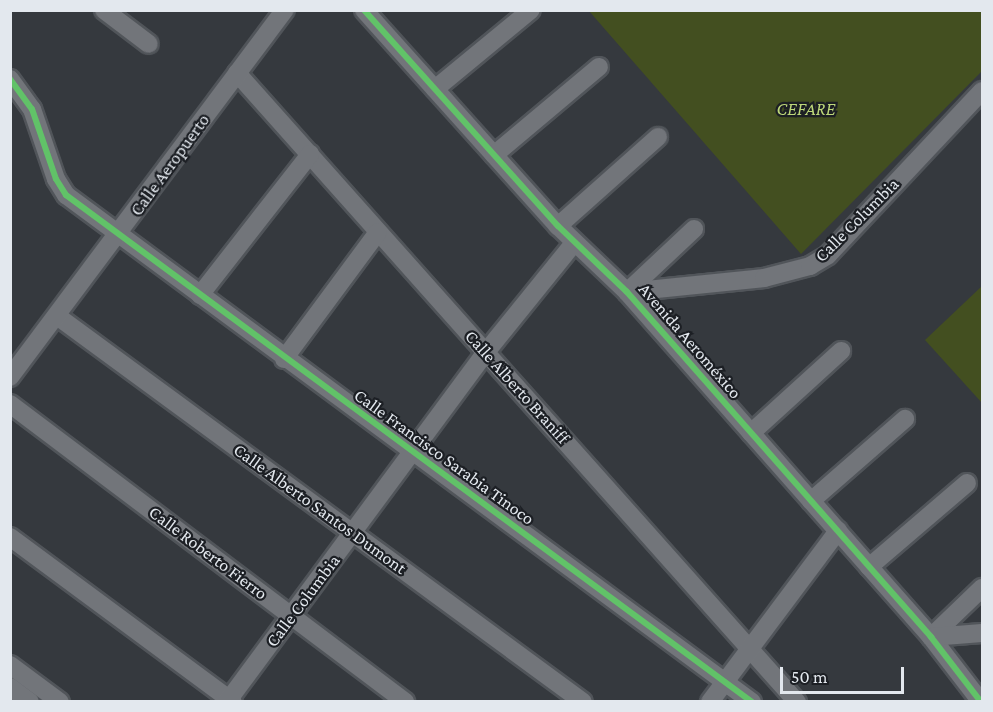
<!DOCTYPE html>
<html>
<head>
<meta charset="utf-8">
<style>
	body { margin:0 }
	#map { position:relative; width:993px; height:712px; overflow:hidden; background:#35393e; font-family:"Crimson Pro",serif }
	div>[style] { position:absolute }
	.green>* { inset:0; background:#434f20 }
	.roads { filter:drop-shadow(2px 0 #51555a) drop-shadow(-2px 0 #51555a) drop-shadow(0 2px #51555a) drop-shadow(0 -2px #51555a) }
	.street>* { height:18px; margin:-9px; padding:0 9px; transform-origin:9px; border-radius:9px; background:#72757a }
	.cycleway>* { height:6px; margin:-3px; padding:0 3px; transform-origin:3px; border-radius:3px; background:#61c268 }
	span { translate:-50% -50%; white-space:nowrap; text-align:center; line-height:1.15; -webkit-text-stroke:4.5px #1c1f24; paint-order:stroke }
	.park-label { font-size:18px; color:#bed87a; font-style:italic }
	.street-label { font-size:18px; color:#e3e8ee }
	.frame { position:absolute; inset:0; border:12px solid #e3e8ee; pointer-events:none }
	.scale { position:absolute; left:780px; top:667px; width:124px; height:27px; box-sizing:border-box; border:3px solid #e3e8ee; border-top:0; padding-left:8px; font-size:18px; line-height:21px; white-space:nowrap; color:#e3e8ee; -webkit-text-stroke:4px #1c1f24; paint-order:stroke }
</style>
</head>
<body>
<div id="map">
	<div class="green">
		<div style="clip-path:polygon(589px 11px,982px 11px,982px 71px,801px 254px)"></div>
		<div style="clip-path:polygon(982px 286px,982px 403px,925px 340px)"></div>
	</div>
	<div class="roads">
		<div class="street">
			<div style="left:104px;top:10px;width:56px;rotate:37.1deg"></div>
			<div style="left:364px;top:10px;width:290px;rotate:48.1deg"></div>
			<div style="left:558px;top:226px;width:95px;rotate:43.7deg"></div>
			<div style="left:627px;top:292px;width:460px;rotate:48.6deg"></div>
			<div style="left:931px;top:637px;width:82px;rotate:52.4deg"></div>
			<div style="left:237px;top:73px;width:842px;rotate:48.32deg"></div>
			<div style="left:10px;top:79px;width:37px;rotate:54deg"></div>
			<div style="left:32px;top:109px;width:74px;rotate:71.1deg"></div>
			<div style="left:56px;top:179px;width:19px;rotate:58deg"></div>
			<div style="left:66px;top:195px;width:853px;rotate:36.47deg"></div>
			<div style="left:435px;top:89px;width:124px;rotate:-39.5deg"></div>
			<div style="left:494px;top:155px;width:137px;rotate:-40deg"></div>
			<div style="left:558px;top:226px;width:134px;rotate:-41.7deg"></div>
			<div style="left:627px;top:292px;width:138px;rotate:-5.8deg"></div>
			<div style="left:764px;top:278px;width:48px;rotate:-14.6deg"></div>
			<div style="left:810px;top:266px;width:21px;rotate:-31deg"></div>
			<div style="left:828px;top:255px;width:225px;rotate:-46.8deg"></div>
			<div style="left:627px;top:292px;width:92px;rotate:-43.2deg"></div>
			<div style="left:200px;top:295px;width:179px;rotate:-52deg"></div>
			<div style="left:57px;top:316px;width:652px;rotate:36.27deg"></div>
			<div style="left:284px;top:359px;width:158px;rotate:-53.5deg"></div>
			<div style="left:10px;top:377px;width:459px;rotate:-53.2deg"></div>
			<div style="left:10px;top:404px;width:495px;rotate:37deg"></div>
			<div style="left:751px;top:433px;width:122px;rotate:-42.3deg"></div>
			<div style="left:811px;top:501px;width:125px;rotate:-41.1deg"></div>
			<div style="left:10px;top:537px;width:277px;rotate:36.5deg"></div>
			<div style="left:869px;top:567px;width:129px;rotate:-40.6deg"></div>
			<div style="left:931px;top:637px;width:71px;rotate:-43.9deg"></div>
			<div style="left:931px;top:637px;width:51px;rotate:-4.5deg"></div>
			<div style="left:10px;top:665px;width:62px;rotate:36.5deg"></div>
			<div style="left:10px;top:687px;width:25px;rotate:37deg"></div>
			<div style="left:227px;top:702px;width:435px;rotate:-53.5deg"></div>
			<div style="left:486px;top:352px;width:140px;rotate:-51.1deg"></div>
			<div style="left:710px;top:702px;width:214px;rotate:-53.2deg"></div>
		</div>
	</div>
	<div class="cycleway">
		<div style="left:364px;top:10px;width:290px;rotate:48.1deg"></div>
		<div style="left:558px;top:226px;width:95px;rotate:43.7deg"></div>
		<div style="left:627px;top:292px;width:460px;rotate:48.6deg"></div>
		<div style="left:931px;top:637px;width:82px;rotate:52.4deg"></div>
		<div style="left:10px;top:79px;width:37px;rotate:54deg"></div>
		<div style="left:32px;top:109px;width:74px;rotate:71.1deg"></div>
		<div style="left:56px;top:179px;width:19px;rotate:58deg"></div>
		<div style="left:66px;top:195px;width:853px;rotate:36.47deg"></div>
	</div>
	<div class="park-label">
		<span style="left:806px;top:109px">CEFARE</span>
	</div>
	<div class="street-label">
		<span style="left:170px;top:165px;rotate:-54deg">Calle Aeropuerto</span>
		<span style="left:857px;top:220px;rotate:-45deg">Calle Columbia</span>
		<span style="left:690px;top:341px;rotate:49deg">Avenida Aeroméxico</span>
		<span style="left:517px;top:387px;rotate:48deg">Calle Alberto Braniff</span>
		<span style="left:444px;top:457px;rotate:36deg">Calle Francisco Sarabia Tinoco</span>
		<span style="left:320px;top:509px;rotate:36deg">Calle Alberto Santos Dumont</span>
		<span style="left:208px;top:553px;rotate:37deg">Calle Roberto Fierro</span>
		<span style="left:303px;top:601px;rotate:-53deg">Calle Columbia</span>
	</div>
	<div class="frame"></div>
	<div class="scale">50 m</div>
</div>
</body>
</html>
